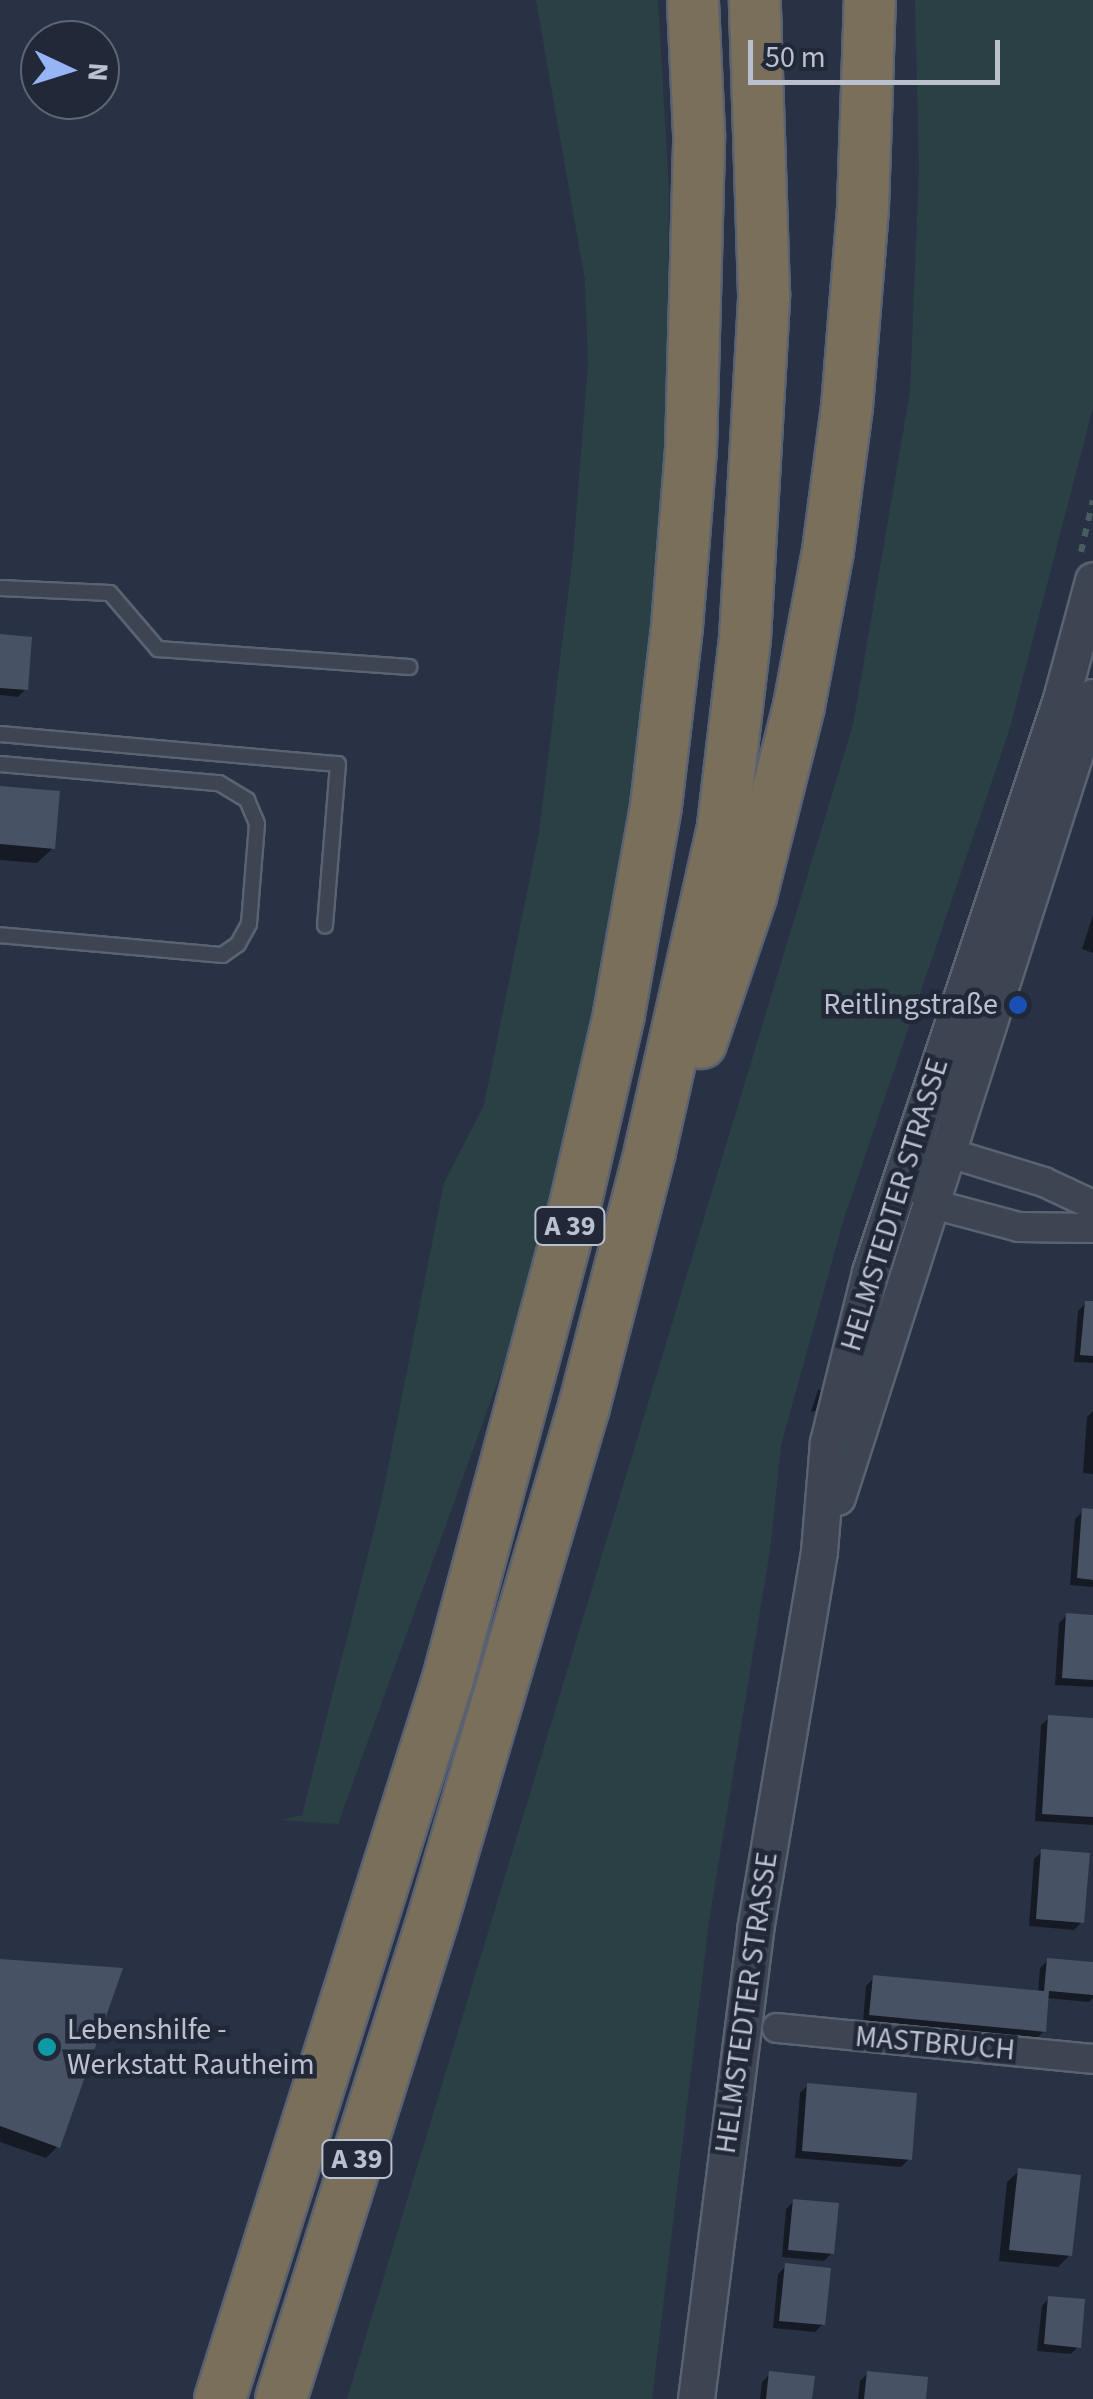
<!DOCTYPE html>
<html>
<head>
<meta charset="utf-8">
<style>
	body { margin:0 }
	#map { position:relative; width:1093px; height:2399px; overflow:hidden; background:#293244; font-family:"Source Sans 3",sans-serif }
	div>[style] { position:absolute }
	.green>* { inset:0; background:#2b4045 }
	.shadow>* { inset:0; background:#0007 }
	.building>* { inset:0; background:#485265 }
	.path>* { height:6px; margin-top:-3px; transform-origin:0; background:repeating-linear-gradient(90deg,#495c61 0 8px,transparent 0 16px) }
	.roads { filter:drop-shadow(2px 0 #5b6271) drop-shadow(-2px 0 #5b6271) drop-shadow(0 2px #5b6271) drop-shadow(0 -2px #5b6271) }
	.service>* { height:14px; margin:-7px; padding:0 7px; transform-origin:7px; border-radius:7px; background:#3d4553 }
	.minor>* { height:28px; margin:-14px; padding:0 14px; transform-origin:14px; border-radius:14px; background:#3d4553 }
	.tertiary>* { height:35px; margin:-17.5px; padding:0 17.5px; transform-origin:17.5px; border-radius:17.5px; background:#3d4553 }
	.motorway>* { height:50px; margin:-25px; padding:0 25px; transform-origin:25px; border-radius:25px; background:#796f5a }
	.dots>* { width:28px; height:28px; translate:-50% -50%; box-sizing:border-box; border:5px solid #212939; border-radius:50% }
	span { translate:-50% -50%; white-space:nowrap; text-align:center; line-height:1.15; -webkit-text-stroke:9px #212939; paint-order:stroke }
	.shield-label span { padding:2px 8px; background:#212939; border:2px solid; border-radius:8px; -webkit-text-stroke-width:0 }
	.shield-label { font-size:28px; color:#bac0cd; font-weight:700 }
	.poi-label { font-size:30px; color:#bac0cd }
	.right { translate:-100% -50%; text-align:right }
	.left { translate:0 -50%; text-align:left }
	.street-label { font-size:30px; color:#bac0cd }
	.north { position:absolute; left:20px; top:20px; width:100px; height:100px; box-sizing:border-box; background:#212939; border:2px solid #5e6574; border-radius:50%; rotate:94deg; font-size:28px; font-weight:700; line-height:40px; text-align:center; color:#bac0cd }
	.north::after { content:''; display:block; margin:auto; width:35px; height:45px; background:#97b4f6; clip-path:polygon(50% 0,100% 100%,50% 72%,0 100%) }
	.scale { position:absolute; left:748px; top:40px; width:252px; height:45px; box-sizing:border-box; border:5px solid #bac0cd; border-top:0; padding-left:12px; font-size:30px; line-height:35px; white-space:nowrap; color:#bac0cd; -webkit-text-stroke:8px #212939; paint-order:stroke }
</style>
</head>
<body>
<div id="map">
	<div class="green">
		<div style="clip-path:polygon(536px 0,658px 0,669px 191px,665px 459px,642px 723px,599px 1006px,532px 1286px,338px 1824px,281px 1820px,302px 1815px,381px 1503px,444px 1183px,484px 1105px,539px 833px,573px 554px,588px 365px,585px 280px)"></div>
		<div style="clip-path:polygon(915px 0,1093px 0,1093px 407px,1009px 731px,844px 1218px,781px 1445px,770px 1550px,709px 1921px,652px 2399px,347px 2399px,853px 725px,910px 392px,919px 169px)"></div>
	</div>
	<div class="shadow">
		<div style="clip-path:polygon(0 637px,26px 689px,18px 697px,0 695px)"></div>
		<div style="clip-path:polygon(0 788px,53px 848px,37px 863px,0 860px)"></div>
		<div style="clip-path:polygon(1093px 915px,1093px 953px,1082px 949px)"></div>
		<div style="clip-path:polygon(1086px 1303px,1093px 1304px,1093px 1363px,1074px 1362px,1078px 1311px)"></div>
		<div style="clip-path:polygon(818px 1390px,822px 1390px,818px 1410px,811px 1412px)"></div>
		<div style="clip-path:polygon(1093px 1411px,1093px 1474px,1083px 1473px,1087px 1417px)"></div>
		<div style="clip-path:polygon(1083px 1511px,1093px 1512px,1093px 1587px,1070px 1585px,1075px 1519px)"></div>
		<div style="clip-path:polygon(1067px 1615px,1093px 1617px,1093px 1687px,1055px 1685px,1059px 1623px)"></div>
		<div style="clip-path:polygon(1049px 1718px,1093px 1720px,1093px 1825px,1035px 1821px,1041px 1725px)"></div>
		<div style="clip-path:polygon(1042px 1852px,1082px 1922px,1074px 1930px,1029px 1926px,1034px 1859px)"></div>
		<div style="clip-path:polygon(1048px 1960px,1093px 1964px,1093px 1998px,1089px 2002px,1046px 1998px,1044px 2031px,1036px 2039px,863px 2022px,866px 1986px,874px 1978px,1038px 1993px,1040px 1968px)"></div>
		<div style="clip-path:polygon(0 1962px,58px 2146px,46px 2158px,0 2142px)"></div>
		<div style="clip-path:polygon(808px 2085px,909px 2159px,901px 2167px,795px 2158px,800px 2093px)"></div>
		<div style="clip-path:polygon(1019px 2171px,1070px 2255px,1058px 2267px,999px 2261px,1007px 2182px)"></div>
		<div style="clip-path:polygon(794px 2201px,832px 2253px,824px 2261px,782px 2257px,786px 2209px)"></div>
		<div style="clip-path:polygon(786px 2266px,823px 2324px,815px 2332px,773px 2328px,778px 2274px)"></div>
		<div style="clip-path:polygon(1049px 2298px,1078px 2347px,1071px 2354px,1037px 2351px,1042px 2306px)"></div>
		<div style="clip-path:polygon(868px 2373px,923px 2399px,858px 2399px,860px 2381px)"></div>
		<div style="clip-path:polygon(770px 2374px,810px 2399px,760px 2399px,762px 2382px)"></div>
	</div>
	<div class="building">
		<div style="clip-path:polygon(0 634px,32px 637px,28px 690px,0 688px)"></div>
		<div style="clip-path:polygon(0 786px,60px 791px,55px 849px,0 844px)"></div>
		<div style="clip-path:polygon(1085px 1301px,1093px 1301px,1093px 1356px,1080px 1355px)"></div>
		<div style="clip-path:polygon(1082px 1508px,1093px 1509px,1093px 1580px,1077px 1578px)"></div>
		<div style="clip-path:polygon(1066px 1613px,1093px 1615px,1093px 1680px,1062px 1678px)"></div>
		<div style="clip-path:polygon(1048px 1715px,1093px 1718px,1093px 1817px,1042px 1814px)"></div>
		<div style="clip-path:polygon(1041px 1849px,1090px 1853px,1084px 1923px,1036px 1919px)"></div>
		<div style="clip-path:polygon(1047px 1958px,1093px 1962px,1093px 1995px,1049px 1991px,1046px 2032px,869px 2015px,873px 1975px,1044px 1991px)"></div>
		<div style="clip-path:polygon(0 1959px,123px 1968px,60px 2148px,0 2126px)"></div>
		<div style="clip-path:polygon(807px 2083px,917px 2093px,912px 2160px,802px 2151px)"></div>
		<div style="clip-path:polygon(1018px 2168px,1081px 2175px,1072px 2256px,1009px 2250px)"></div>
		<div style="clip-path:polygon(793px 2199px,839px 2203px,834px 2254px,788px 2250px)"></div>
		<div style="clip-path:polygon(785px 2263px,831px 2268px,825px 2325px,779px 2321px)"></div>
		<div style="clip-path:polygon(1048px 2296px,1085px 2299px,1081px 2348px,1044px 2344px)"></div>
		<div style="clip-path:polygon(769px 2371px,815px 2376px,812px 2399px,766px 2399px)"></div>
		<div style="clip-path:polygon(867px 2371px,928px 2377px,926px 2399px,864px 2399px)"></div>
	</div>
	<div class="path">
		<div style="left:1081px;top:552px;width:53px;rotate:-77deg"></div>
	</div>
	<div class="roads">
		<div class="service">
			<div style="left:0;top:588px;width:110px;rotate:2.6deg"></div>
			<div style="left:110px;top:593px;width:74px;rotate:49.4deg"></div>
			<div style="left:158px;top:649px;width:252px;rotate:4.1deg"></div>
			<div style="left:0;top:734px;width:339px;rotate:5.1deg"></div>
			<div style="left:338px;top:764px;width:162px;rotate:94.6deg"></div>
			<div style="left:0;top:764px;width:220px;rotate:5deg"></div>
			<div style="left:219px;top:783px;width:33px;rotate:31deg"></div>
			<div style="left:247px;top:800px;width:26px;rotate:67deg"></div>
			<div style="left:257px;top:824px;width:100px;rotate:94.6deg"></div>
			<div style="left:249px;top:924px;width:23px;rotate:119deg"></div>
			<div style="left:238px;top:944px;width:19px;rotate:145deg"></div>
			<div style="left:222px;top:955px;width:223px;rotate:-174.9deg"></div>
		</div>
		<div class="minor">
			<div style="left:1093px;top:1205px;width:54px;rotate:-154.9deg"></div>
			<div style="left:1044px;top:1182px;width:102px;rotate:-163deg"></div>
			<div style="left:946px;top:1152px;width:39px;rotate:176deg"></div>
			<div style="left:907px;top:1155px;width:53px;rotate:65.4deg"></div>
			<div style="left:929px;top:1203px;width:93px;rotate:14.9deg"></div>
			<div style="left:1019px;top:1227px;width:74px;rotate:0.8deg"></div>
			<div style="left:777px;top:2028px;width:318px;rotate:5.6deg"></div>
		</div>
		<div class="tertiary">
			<div style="left:837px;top:1497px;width:840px;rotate:-72.26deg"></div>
			<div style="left:696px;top:2399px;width:473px;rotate:-82.8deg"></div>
			<div style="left:755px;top:1930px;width:384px;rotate:-80.4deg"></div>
			<div style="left:819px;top:1551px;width:109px;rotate:-85.3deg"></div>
			<div style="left:828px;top:1442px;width:175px;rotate:-76.1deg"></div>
			<div style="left:870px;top:1272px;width:604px;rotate:-71.57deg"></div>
			<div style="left:1061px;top:699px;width:123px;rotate:-74.9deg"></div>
		</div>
		<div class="motorway">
			<div style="left:701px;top:1043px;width:155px;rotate:-71.2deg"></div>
			<div style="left:751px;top:896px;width:196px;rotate:-75.8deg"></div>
			<div style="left:799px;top:706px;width:158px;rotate:-79.4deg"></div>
			<div style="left:828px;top:551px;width:145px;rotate:-82.5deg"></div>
			<div style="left:847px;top:407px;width:201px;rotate:-85.4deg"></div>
			<div style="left:863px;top:207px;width:207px;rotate:-88.1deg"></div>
			<div style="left:220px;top:2399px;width:755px;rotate:-72.43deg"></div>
			<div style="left:448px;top:1679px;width:482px;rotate:-75deg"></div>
			<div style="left:573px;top:1214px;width:205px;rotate:-77deg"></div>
			<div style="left:619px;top:1014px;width:211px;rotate:-79.9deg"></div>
			<div style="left:656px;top:806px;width:180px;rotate:-83.3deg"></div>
			<div style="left:677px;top:627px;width:178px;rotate:-85.5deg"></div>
			<div style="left:691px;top:450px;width:316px;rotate:-88.5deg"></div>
			<div style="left:699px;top:134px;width:134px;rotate:-92.6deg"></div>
			<div style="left:281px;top:2399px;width:503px;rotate:-72.43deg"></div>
			<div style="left:433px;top:1919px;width:534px;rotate:-73.57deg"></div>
			<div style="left:584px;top:1407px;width:264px;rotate:-75.5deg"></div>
			<div style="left:650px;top:1151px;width:333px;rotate:-77.3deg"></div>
			<div style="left:723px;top:826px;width:188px;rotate:-83.3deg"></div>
			<div style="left:745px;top:639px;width:346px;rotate:-86.8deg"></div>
			<div style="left:764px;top:294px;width:294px;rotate:-91.8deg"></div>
		</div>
	</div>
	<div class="dots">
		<div style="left:1018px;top:1005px;background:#1a4fb4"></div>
		<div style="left:47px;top:2047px;background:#0f9aa8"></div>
	</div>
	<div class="shield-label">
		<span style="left:570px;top:1226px">A 39</span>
		<span style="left:357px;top:2159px">A 39</span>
	</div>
	<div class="poi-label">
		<span class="right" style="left:998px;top:1005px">Reitlingstraße</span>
		<span class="left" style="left:67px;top:2047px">Lebenshilfe -<br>Werkstatt Rautheim</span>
	</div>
	<div class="street-label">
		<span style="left:895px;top:1205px;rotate:-73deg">HELMSTEDTER STRASSE</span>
		<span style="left:747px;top:2003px;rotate:-82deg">HELMSTEDTER STRASSE</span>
		<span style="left:935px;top:2044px;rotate:5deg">MASTBRUCH</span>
	</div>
	<div class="north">N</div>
	<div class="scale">50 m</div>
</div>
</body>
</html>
